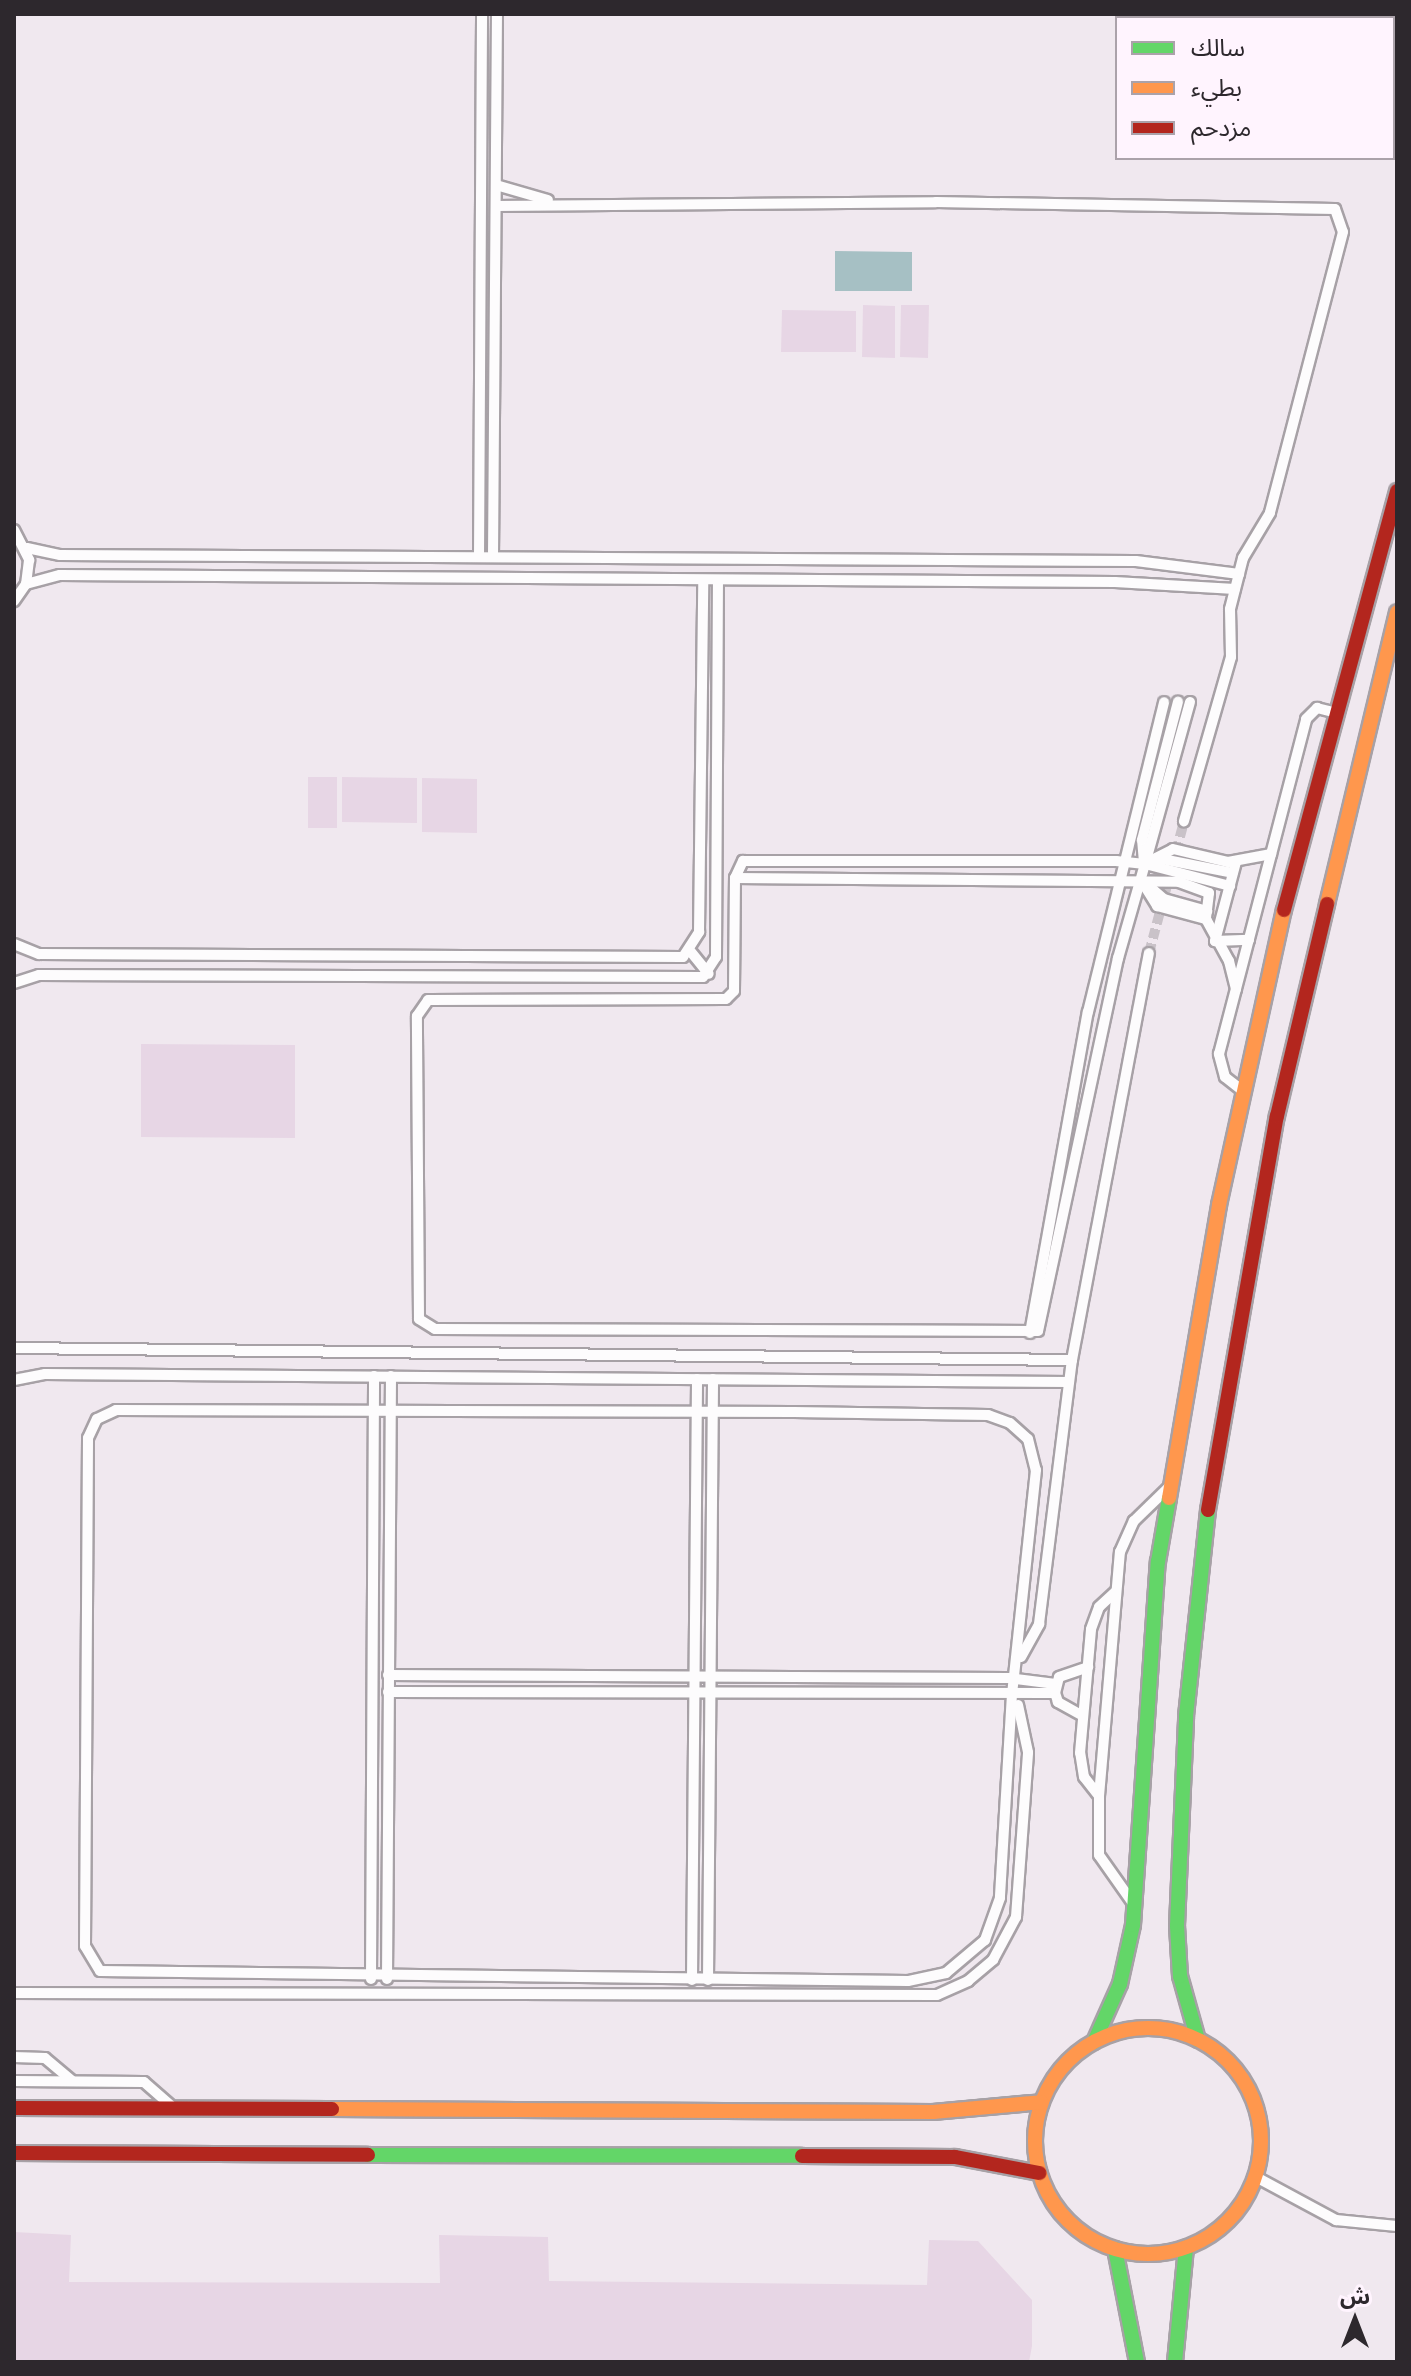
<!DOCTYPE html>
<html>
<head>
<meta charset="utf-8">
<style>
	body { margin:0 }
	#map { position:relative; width:1411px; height:2376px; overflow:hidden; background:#f0e8ef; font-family:Inter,"Noto Sans Arabic",sans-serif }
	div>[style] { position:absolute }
	.green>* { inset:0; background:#e7d6e5 }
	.water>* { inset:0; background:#a6c0c4 }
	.street-tunnel>* { height:10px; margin-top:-5px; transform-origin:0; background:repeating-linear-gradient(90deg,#c9c2c8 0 10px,transparent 0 15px) }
	.roads { filter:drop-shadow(2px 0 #a7a1a6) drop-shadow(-2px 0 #a7a1a6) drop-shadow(0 2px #a7a1a6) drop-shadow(0 -2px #a7a1a6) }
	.street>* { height:10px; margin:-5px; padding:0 5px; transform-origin:5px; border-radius:5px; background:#fdfcfd }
	.fast>* { height:14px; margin:-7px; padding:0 7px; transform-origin:7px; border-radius:7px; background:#63d668 }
	.slow>* { height:14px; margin:-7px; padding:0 7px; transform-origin:7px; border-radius:7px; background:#ff974d }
	.slow>.ring { margin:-7px; padding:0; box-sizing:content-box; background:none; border:14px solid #ff974d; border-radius:50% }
	.jam>* { height:14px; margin:-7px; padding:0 7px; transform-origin:7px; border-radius:7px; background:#b3261e }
	span { translate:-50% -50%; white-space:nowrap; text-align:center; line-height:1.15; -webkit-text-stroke:6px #fff4fe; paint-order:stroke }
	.frame { position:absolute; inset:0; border:16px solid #2d282d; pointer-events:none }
	.legend { position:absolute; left:1115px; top:16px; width:280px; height:144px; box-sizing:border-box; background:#fff4fe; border:2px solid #aba2aa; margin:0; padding:10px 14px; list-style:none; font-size:24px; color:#2d282d }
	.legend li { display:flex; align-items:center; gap:16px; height:40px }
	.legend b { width:40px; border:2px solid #aba2aa }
	.north { position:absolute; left:1315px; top:2280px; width:80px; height:80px; -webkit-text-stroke:6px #fff4fe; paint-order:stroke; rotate:0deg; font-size:22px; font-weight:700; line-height:32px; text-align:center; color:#2d282d }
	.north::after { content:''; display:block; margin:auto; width:28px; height:36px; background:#2d282d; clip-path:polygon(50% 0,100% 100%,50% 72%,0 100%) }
</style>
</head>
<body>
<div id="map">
	<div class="green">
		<div style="clip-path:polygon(863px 305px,895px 306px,895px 358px,862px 357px)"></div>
		<div style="clip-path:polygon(901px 305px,929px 305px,928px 358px,900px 357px)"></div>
		<div style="clip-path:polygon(782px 310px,856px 311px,856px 352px,781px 352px)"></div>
		<div style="clip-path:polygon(308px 777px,337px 777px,337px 828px,308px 828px)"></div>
		<div style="clip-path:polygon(342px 777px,417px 778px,417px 823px,342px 822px)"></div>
		<div style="clip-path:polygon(422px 778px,477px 779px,477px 833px,422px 832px)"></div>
		<div style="clip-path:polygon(141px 1044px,295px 1045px,295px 1138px,141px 1137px)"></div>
		<div style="clip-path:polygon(14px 2232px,71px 2235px,69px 2282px,440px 2283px,439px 2235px,548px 2237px,549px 2281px,927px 2285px,929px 2240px,978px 2241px,1032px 2300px,1032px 2346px,1029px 2362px,14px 2362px)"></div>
	</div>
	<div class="water">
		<div style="clip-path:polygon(835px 251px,912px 252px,912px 291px,835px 291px)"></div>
	</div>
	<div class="street-tunnel">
		<div style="left:1149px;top:953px;width:137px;rotate:-75.1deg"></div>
	</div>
	<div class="roads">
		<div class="street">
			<div style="left:496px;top:185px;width:54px;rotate:16.1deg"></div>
			<div style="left:496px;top:206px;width:440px;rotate:-0.5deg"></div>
			<div style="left:936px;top:202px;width:399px;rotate:1deg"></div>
			<div style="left:1335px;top:209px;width:24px;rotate:71deg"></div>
			<div style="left:1343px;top:232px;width:290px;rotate:104.6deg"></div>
			<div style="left:1270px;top:513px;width:52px;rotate:121deg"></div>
			<div style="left:1243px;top:558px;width:53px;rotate:104.3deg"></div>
			<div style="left:1230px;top:609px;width:48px;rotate:88.8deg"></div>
			<div style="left:1231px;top:657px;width:171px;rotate:106deg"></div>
			<div style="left:14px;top:530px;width:34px;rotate:63deg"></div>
			<div style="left:29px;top:560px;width:24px;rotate:97deg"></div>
			<div style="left:26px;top:584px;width:21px;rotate:125deg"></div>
			<div style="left:27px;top:548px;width:34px;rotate:12deg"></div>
			<div style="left:60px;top:555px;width:1076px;rotate:0.32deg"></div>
			<div style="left:1136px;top:561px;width:104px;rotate:7.2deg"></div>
			<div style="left:479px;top:557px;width:543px;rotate:-89.68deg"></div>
			<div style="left:493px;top:557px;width:543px;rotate:-89.58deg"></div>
			<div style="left:26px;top:584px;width:35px;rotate:-15deg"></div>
			<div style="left:60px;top:575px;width:1055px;rotate:0.38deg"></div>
			<div style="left:1115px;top:582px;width:120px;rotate:3.3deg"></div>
			<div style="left:1190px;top:702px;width:168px;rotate:105.5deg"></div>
			<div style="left:1145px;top:864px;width:98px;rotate:106deg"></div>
			<div style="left:1118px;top:958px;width:381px;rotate:102.1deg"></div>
			<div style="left:1038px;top:1331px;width:603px;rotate:-179.81deg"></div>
			<div style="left:435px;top:1329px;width:19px;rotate:-148deg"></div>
			<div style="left:419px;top:1319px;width:303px;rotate:-90.4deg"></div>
			<div style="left:417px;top:1016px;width:19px;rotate:-55deg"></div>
			<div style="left:428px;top:1000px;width:298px;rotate:-0.2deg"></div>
			<div style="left:726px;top:999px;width:11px;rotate:-45deg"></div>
			<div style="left:734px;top:991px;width:113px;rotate:-89.5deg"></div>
			<div style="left:735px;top:878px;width:19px;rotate:-65deg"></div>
			<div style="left:743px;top:861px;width:373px"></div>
			<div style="left:1116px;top:861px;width:29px;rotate:6deg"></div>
			<div style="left:1145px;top:864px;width:88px;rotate:14.5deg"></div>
			<div style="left:1157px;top:858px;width:77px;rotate:11.2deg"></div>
			<div style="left:1144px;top:862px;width:22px;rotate:-95deg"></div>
			<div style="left:1142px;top:840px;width:143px;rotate:-75.4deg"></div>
			<div style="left:1236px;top:862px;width:82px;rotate:104.9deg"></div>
			<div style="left:1215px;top:941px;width:34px;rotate:-2deg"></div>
			<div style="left:1146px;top:863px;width:30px;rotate:-27deg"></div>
			<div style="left:1173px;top:849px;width:57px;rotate:13.3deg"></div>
			<div style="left:1228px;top:862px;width:44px;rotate:-10.5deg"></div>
			<div style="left:735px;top:878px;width:444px;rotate:0.5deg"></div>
			<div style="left:1179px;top:882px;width:32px;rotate:20deg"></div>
			<div style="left:1209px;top:893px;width:26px;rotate:97deg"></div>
			<div style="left:1206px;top:919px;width:48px;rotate:61.3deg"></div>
			<div style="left:1229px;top:961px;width:29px;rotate:76deg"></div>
			<div style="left:1141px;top:880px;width:31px;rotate:58deg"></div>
			<div style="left:1157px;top:906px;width:51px;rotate:14.9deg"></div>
			<div style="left:1142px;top:880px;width:29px;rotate:41deg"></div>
			<div style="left:1164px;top:899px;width:45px;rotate:15.6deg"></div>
			<div style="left:14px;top:944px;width:27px;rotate:22deg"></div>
			<div style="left:39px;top:954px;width:644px;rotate:0.27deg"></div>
			<div style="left:683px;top:957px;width:30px;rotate:-57deg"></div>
			<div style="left:699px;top:932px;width:352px;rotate:-89.3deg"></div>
			<div style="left:691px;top:952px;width:28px;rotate:51deg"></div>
			<div style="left:14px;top:983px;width:26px;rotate:-18deg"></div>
			<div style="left:39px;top:975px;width:664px;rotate:0.17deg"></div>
			<div style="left:703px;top:977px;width:24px;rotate:-57deg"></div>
			<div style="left:716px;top:957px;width:377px;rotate:-89.7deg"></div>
			<div style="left:1243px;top:1091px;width:23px;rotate:-142deg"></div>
			<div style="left:1225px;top:1077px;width:24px;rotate:-105deg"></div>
			<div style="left:1219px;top:1054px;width:346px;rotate:-75.4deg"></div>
			<div style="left:1306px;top:719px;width:16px;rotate:-45deg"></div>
			<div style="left:1317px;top:708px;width:21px;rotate:14deg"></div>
			<div style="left:1030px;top:1333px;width:326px;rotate:-79.8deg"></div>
			<div style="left:1088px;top:1012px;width:319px;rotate:-76.2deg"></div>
			<div style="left:14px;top:1348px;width:1058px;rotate:0.65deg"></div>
			<div style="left:14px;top:1380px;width:32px;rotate:-11deg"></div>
			<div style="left:45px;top:1374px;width:1024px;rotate:0.45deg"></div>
			<div style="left:116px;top:1410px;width:678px;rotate:0.17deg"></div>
			<div style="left:794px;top:1412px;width:194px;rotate:0.9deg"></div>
			<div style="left:988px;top:1415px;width:23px;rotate:20deg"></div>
			<div style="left:1010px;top:1423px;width:24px;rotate:42deg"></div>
			<div style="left:1028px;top:1439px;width:32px;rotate:76deg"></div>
			<div style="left:1036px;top:1470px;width:225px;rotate:96.1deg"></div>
			<div style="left:1012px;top:1694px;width:204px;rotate:93.4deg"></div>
			<div style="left:1000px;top:1898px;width:45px;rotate:109.7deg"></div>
			<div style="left:985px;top:1940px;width:51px;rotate:139.8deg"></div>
			<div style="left:946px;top:1973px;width:39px;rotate:168deg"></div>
			<div style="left:908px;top:1981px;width:808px;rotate:-179.29deg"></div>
			<div style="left:100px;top:1971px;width:29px;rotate:-121deg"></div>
			<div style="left:85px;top:1946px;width:508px;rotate:-89.66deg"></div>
			<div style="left:88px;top:1438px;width:21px;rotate:-65deg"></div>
			<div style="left:97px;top:1419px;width:21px;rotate:-25deg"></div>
			<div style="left:1021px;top:1657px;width:38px;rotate:-61deg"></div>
			<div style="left:1039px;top:1624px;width:266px;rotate:-82.9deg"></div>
			<div style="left:1072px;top:1360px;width:414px;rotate:-79.3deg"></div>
			<div style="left:388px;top:1675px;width:620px;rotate:0.28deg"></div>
			<div style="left:1008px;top:1678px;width:48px;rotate:7.1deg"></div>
			<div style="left:388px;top:1692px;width:667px;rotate:0.09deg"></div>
			<div style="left:1083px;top:1716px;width:29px;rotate:-151deg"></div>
			<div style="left:1058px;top:1702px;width:9px;rotate:-108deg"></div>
			<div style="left:1055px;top:1693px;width:16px;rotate:-76deg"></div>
			<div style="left:1059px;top:1677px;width:31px;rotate:-19deg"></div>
			<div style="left:1099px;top:1796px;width:24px;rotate:-128deg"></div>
			<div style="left:1084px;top:1777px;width:24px;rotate:-99deg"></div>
			<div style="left:1080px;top:1753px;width:124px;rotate:-84.9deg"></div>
			<div style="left:1091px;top:1629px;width:23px;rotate:-70deg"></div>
			<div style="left:1099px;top:1607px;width:23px;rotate:-43deg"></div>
			<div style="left:1135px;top:1906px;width:62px;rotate:-125.2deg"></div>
			<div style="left:1099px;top:1855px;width:59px;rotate:-90deg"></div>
			<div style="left:1099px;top:1796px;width:245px;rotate:-85.1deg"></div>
			<div style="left:1120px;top:1552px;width:34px;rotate:-66deg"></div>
			<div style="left:1134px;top:1521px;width:49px;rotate:-44.2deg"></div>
			<div style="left:371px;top:1979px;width:603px;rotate:-89.71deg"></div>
			<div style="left:387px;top:1979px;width:603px;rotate:-89.62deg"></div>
			<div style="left:692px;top:1980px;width:601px;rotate:-89.52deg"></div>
			<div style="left:708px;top:1980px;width:601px;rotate:-89.52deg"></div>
			<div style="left:14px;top:1993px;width:923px;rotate:0.12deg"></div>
			<div style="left:937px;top:1995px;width:34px;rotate:-24deg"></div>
			<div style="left:968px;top:1981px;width:33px;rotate:-40deg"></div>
			<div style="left:993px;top:1960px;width:49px;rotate:-61.9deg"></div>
			<div style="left:1016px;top:1917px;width:165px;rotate:-85.8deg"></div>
			<div style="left:1028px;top:1752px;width:48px;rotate:-102deg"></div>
			<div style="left:14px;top:2057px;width:31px;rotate:2deg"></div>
			<div style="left:45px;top:2058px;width:35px;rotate:40deg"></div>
			<div style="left:14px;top:2081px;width:130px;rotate:0.4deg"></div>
			<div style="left:144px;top:2082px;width:41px;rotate:41.1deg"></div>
			<div style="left:1256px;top:2177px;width:91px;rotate:28.3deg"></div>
			<div style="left:1336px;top:2220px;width:61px;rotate:5.6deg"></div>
		</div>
		<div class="fast">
			<div style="left:1198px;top:2040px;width:66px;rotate:-105.7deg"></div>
			<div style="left:1180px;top:1976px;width:50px;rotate:-93.4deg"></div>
			<div style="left:1177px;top:1926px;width:210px;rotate:-87.5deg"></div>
			<div style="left:1186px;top:1716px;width:207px;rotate:-83.9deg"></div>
			<div style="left:1094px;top:2042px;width:64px;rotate:-65.9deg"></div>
			<div style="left:1120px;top:1984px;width:60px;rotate:-77.6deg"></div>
			<div style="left:1133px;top:1925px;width:364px;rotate:-86.1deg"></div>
			<div style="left:1158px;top:1562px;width:65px;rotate:-80.2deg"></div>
			<div style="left:368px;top:2155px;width:434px;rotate:0.1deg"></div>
			<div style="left:1115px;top:2249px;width:115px;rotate:79deg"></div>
			<div style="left:1175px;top:2362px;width:115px;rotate:-84.5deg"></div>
		</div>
		<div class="slow">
			<div style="left:1327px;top:904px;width:300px;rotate:-76.5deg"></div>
			<div style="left:1169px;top:1498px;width:297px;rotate:-80.3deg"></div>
			<div style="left:1219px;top:1205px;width:302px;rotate:-77.6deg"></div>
			<div class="ring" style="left:1035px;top:2028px;width:212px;height:212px"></div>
			<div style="left:332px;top:2109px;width:601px;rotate:0.29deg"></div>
			<div style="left:933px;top:2112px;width:109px;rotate:-5.2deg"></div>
		</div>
		<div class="jam">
			<div style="left:1284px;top:910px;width:434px;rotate:-74.9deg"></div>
			<div style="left:1208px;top:1510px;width:400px;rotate:-80.1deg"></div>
			<div style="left:1277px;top:1116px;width:218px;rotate:-76.7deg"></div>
			<div style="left:14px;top:2108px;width:318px;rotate:0.2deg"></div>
			<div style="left:14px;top:2153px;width:354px;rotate:0.3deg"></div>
			<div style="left:802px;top:2156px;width:153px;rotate:0.4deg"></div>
			<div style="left:955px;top:2157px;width:86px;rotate:10.7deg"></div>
		</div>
	</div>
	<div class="frame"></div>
	<ul class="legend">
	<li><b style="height:10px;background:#63d668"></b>سالك</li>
	<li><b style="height:10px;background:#ff974d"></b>بطيء</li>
	<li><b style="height:10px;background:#b3261e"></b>مزدحم</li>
	</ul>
	<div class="north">ش</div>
</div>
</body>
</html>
